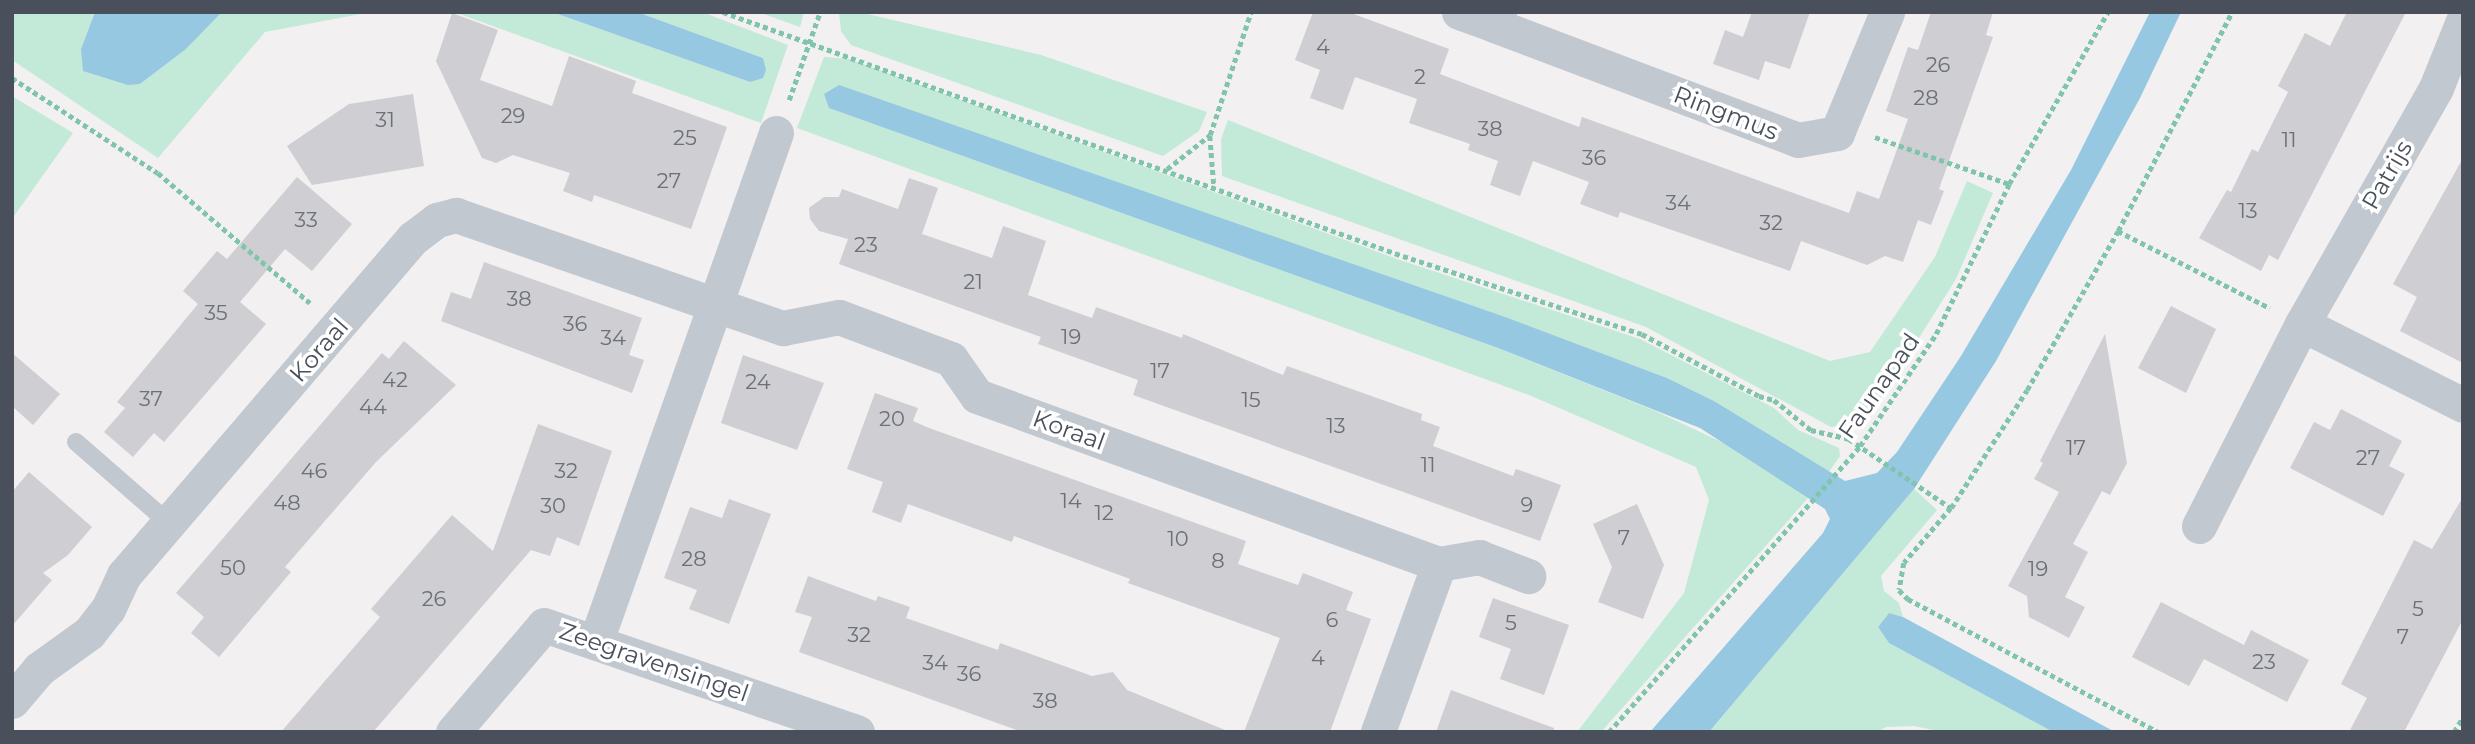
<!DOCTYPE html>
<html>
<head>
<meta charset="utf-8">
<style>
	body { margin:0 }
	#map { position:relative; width:2475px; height:744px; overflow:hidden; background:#f2f0f0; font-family:Montserrat,sans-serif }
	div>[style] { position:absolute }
	.green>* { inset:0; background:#c3ead8 }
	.water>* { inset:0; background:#96c8e2 }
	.building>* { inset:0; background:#ceced3 }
	.path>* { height:4.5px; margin-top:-2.25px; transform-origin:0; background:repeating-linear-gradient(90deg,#7fc4ab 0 5px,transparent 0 8.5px) }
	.lane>* { height:18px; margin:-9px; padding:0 9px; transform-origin:9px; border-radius:9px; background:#c2c8d0 }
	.street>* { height:35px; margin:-17.5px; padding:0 17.5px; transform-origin:17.5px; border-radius:17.5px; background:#c2c8d0 }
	span { translate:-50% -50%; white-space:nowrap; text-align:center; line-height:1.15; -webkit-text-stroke:7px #fff; paint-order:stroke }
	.number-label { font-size:21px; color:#6b7079 }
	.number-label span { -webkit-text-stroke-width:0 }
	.street-label { font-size:24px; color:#4a505b }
	.frame { position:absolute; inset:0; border:14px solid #4a505b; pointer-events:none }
</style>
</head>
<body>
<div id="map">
	<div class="green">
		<div style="clip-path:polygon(12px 12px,95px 12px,81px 49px,140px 84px,186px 49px,222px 12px,371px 12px,265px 32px,158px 158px,12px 60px)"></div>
		<div style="clip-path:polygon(454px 12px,552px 12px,750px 82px,763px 58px,637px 12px,702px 12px,788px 45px,761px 123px)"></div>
		<div style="clip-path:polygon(758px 12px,804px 12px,800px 27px)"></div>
		<div style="clip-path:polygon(839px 12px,859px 12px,1041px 55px,1207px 112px,1199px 131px,1163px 156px,851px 45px,841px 31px)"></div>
		<div style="clip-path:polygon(824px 57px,849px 59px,1400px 260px,1640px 339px,1774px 408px,1798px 430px,1839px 448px,1840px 456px,1829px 472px,1714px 401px,1667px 378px,1508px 318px,1305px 251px,829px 108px,1498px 348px,1653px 410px,1745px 453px,1808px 498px,1601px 732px,1577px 732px,1684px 593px,1709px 500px,1696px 467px,1529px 395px,797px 128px)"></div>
		<div style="clip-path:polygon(12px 96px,73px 133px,12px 219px)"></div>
		<div style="clip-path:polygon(1228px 120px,1830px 361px,1870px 352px,1935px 257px,1967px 181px,1993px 193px,1956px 279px,1864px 425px,1831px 427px,1646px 327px,1222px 176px,1221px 139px)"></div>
		<div style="clip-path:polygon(1914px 489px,1937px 510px,1881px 576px,1884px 591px,1899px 603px,1903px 617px,1889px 613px,1878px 627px,1889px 643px,2053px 732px,1942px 732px,1914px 726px,1886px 727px,1877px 732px,1709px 732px)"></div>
	</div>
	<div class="water">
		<div style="clip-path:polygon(95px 12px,222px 12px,186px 49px,140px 84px,128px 85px,83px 71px,81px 49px)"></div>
		<div style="clip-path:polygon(552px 12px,637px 12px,763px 58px,766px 70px,763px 78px,750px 82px)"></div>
		<div style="clip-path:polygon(2150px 12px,2181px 12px,2140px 98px,1996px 361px,1914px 489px,1709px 732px,1650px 732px,1823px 533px,1830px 519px,1825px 509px,1700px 428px,1498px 348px,829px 108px,824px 94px,839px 85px,1508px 318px,1667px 378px,1714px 401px,1845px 481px,1877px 473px,1897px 452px,1961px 356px,2071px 170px)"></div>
		<div style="clip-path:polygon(1889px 613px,1903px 617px,2115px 732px,2053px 732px,1889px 643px,1878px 627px)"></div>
	</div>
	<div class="building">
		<div style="clip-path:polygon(1313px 12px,1348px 12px,1449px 49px,1440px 74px,1579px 127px,1582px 117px,1849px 213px,1857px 191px,1879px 199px,1908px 119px,1886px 111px,1908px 47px,1918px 50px,1931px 12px,1993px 12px,1986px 35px,1993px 37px,1939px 189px,1944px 191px,1931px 225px,1918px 220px,1903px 262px,1885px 256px,1867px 265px,1801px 241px,1790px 271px,1620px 212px,1618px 218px,1580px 204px,1589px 182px,1533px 161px,1520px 196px,1490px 185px,1498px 161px,1468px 150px,1470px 144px,1409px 123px,1417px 99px,1355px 77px,1343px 110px,1310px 98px,1320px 70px,1295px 60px)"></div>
		<div style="clip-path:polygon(1752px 12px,1810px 12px,1790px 69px,1765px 61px,1759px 80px,1713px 64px,1725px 30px,1743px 37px)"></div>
		<div style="clip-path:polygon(2347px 12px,2406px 12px,2278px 260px,2269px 255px,2261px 271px,2199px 238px,2227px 190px,2231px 192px,2252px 149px,2258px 152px,2288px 92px,2278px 86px,2305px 33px,2330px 46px)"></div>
		<div style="clip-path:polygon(452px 13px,498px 30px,480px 80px,552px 106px,569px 56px,636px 81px,632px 93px,727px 127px,691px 229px,594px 195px,592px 202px,563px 191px,570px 173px,513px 155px,496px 163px,482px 158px,436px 61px)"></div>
		<div style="clip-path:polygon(413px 94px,424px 166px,312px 185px,287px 146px,349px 104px)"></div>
		<div style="clip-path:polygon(2463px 158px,2463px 363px,2400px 331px,2417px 297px,2393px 284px)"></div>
		<div style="clip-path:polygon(297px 177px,352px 224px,312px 271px,285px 249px,240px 302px,266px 324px,164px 442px,154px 433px,133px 457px,104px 432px,125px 408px,117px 402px,198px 304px,183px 291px,217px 251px,227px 259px)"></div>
		<div style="clip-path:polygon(909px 178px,938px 188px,922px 234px,992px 258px,1003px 226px,1046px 241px,1028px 295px,1092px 318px,1096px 307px,1182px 338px,1183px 334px,1283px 375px,1287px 366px,1422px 414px,1421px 420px,1440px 427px,1433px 446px,1513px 476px,1516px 469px,1561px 485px,1540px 541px,1133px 395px,1138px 380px,1038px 344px,1041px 337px,839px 264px,848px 239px,819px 231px,810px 219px,809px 208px,824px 197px,839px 197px,842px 189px,898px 209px)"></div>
		<div style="clip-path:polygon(484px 262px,642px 318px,629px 355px,644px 360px,632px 393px,441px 321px,451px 292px,471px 299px)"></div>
		<div style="clip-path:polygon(2171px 306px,2216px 329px,2186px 393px,2138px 368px)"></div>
		<div style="clip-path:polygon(2105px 334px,2127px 463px,2110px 495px,2102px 491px,2073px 544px,2088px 552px,2065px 597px,2085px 607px,2069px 638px,2029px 617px,2027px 596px,2008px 586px,2059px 492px,2034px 479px,2043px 463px,2040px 461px)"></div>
		<div style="clip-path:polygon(404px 341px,456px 385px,376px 462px,285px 567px,291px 572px,219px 657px,191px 633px,204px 617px,176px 593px,382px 353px,389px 359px)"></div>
		<div style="clip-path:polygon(12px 353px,60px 394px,33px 425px,12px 406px)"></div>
		<div style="clip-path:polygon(743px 355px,824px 383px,797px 450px,721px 423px)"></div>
		<div style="clip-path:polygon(875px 393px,918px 408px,913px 421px,929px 428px,1246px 541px,1238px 564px,1298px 585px,1303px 573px,1353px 592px,1346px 610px,1371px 619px,1330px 732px,1244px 732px,1280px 638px,1128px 583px,1130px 579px,1014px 536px,1012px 542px,908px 504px,901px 523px,872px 512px,883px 482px,847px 469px)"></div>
		<div style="clip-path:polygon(2341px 409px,2402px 441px,2389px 466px,2405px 474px,2383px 516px,2290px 468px,2314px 422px,2330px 430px)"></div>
		<div style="clip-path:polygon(538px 424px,612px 451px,579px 546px,557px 537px,550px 556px,531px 550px,373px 732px,281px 732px,380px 617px,371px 609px,452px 515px,493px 551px)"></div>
		<div style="clip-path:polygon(29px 472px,92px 527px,68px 555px,43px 573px,52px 580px,12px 626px,12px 492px)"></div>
		<div style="clip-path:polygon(2463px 497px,2463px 619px,2404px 732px,2349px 732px,2367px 698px,2341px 684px,2414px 540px,2432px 549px)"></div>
		<div style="clip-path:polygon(729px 499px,771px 514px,729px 624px,689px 609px,697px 590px,664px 578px,690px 507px,722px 518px)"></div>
		<div style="clip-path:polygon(1637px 504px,1664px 565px,1643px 619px,1598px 602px,1612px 567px,1593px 524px)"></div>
		<div style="clip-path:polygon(808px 576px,876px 601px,878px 596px,910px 607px,906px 618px,998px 650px,1000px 643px,1092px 676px,1113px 672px,1127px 690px,1230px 732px,1022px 732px,799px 652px,812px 617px,795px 612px)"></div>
		<div style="clip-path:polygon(1493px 598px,1569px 625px,1544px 695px,1500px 679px,1511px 649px,1479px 637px)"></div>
		<div style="clip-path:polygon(2161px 602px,2244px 645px,2251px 630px,2309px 660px,2287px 702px,2204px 659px,2189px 686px,2132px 657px)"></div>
		<div style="clip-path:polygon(1451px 690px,1554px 728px,1554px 732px,1436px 732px)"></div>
	</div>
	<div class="path">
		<div style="left:723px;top:12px;width:722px;rotate:19.74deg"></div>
		<div style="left:1403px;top:256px;width:251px;rotate:18.1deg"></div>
		<div style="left:1642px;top:334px;width:132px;rotate:27.9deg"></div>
		<div style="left:1759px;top:396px;width:16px;rotate:15deg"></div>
		<div style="left:1774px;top:400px;width:48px;rotate:39deg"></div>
		<div style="left:1811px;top:430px;width:39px;rotate:13deg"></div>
		<div style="left:1849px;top:439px;width:123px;rotate:34.1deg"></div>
		<div style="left:1951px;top:508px;width:140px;rotate:-57.2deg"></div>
		<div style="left:2027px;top:390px;width:183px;rotate:-60.2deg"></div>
		<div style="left:2118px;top:231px;width:247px;rotate:-62.5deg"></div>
		<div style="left:12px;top:78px;width:174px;rotate:33.1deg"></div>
		<div style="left:158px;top:173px;width:200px;rotate:40.5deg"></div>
		<div style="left:789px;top:100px;width:93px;rotate:-70.6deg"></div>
		<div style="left:1210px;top:136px;width:50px;rotate:85.4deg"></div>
		<div style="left:1875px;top:137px;width:142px;rotate:19.3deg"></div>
		<div style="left:1167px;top:169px;width:55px;rotate:-38.3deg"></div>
		<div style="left:1210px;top:135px;width:130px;rotate:-71.6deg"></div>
		<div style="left:2118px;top:231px;width:170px;rotate:26.9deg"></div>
		<div style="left:1951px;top:508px;width:72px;rotate:130.5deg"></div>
		<div style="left:1904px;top:563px;width:27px;rotate:100deg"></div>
		<div style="left:1899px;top:590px;width:13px;rotate:45deg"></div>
		<div style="left:1908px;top:599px;width:283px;rotate:28deg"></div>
		<div style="left:1609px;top:732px;width:381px;rotate:-48.7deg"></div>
		<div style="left:1860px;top:446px;width:135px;rotate:-55.8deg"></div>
		<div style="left:1936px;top:334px;width:167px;rotate:-64deg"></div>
		<div style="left:2009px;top:184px;width:198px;rotate:-60.1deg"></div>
		<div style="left:2454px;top:732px;width:17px;rotate:-59deg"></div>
	</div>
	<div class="lane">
		<div style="left:76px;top:442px;width:123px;rotate:41.1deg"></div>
	</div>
	<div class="street">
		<div style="left:1459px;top:12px;width:37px;rotate:20deg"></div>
		<div style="left:1494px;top:25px;width:14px;rotate:-69deg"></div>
		<div style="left:1494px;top:25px;width:325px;rotate:20.7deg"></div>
		<div style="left:1798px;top:140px;width:40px;rotate:-10deg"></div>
		<div style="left:1837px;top:133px;width:131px;rotate:-67.5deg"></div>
		<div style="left:2302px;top:324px;width:180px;rotate:26.7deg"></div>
		<div style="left:2199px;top:526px;width:227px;rotate:-63deg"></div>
		<div style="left:2302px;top:324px;width:271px;rotate:-60.4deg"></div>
		<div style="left:2436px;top:88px;width:72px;rotate:-68.1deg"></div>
		<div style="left:1439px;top:564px;width:41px;rotate:-9.9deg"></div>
		<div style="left:1479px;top:557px;width:53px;rotate:21.2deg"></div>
		<div style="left:596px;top:641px;width:539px;rotate:-70.49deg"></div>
		<div style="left:12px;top:701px;width:42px;rotate:-49.8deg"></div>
		<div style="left:39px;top:669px;width:62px;rotate:-35.8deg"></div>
		<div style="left:89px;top:633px;width:31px;rotate:-52deg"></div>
		<div style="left:108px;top:609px;width:38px;rotate:-65deg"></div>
		<div style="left:124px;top:575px;width:444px;rotate:-49.4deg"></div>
		<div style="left:413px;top:238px;width:30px;rotate:-37deg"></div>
		<div style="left:437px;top:220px;width:20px;rotate:-15deg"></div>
		<div style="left:456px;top:215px;width:346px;rotate:19.1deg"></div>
		<div style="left:783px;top:328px;width:57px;rotate:-11.1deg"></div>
		<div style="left:839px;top:317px;width:120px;rotate:20.6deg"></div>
		<div style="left:951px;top:359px;width:45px;rotate:54.9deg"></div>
		<div style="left:977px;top:396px;width:492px;rotate:20deg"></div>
		<div style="left:1439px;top:564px;width:179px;rotate:110deg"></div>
		<div style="left:453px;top:732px;width:140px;rotate:-49.6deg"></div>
		<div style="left:544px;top:625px;width:331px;rotate:18.9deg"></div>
	</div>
	<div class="number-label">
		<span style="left:1323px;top:47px">4</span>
		<span style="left:1938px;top:65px">26</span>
		<span style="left:1420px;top:77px">2</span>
		<span style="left:1926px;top:98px">28</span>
		<span style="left:513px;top:116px">29</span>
		<span style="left:385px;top:120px">31</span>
		<span style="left:1490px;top:129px">38</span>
		<span style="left:685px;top:138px">25</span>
		<span style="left:2289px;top:140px">11</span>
		<span style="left:1594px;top:158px">36</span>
		<span style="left:669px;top:181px">27</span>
		<span style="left:1678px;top:203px">34</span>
		<span style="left:2248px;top:211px">13</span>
		<span style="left:306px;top:220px">33</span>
		<span style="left:1771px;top:223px">32</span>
		<span style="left:866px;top:245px">23</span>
		<span style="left:973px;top:282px">21</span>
		<span style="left:519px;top:299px">38</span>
		<span style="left:216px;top:313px">35</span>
		<span style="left:575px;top:324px">36</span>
		<span style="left:1071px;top:337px">19</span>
		<span style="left:613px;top:338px">34</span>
		<span style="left:1160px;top:371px">17</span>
		<span style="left:395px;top:380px">42</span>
		<span style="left:758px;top:382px">24</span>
		<span style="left:151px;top:399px">37</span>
		<span style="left:1251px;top:400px">15</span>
		<span style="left:373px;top:407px">44</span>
		<span style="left:892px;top:419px">20</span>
		<span style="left:1336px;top:426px">13</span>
		<span style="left:2076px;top:448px">17</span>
		<span style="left:2368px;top:458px">27</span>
		<span style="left:1428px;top:465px">11</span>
		<span style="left:314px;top:471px">46</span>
		<span style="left:566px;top:471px">32</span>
		<span style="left:1071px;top:501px">14</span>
		<span style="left:287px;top:503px">48</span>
		<span style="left:1527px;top:505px">9</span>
		<span style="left:553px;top:506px">30</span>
		<span style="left:1104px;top:513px">12</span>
		<span style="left:1624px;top:538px">7</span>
		<span style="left:1178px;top:539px">10</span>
		<span style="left:694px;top:559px">28</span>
		<span style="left:1218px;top:561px">8</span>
		<span style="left:233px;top:568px">50</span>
		<span style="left:2038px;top:569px">19</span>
		<span style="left:434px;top:599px">26</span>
		<span style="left:2418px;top:609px">5</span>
		<span style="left:1332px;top:620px">6</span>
		<span style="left:1511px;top:623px">5</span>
		<span style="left:859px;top:635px">32</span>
		<span style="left:2403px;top:637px">7</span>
		<span style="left:1318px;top:658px">4</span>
		<span style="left:2264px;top:662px">23</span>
		<span style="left:935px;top:663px">34</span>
		<span style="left:969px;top:674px">36</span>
		<span style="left:1045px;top:701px">38</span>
	</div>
	<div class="street-label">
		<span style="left:1726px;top:113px;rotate:21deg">Ringmus</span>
		<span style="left:2387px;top:175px;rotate:-60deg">Patrijs</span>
		<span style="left:319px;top:350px;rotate:-49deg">Koraal</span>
		<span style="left:1879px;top:386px;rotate:-55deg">Faunapad</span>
		<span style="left:1069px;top:430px;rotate:20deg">Koraal</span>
		<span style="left:654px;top:662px;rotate:19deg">Zeegravensingel</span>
	</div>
	<div class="frame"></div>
</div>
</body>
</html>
